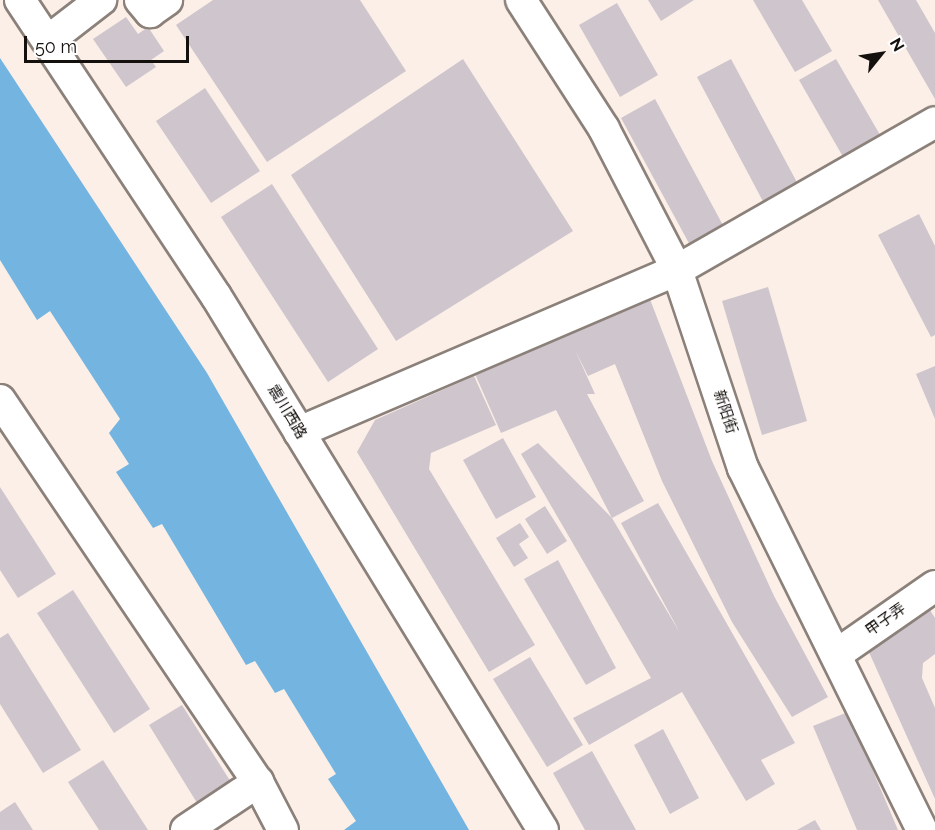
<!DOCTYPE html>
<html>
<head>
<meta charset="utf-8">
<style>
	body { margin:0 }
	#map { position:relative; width:935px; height:830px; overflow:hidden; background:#fbefe7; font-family:Raleway,"Noto Sans SC",sans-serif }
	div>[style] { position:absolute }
	.water>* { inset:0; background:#73b5e0 }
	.building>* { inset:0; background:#cfc5cd }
	.roads { filter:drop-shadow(2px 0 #8b817a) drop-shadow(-2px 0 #8b817a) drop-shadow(0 2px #8b817a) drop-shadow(0 -2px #8b817a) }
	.minor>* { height:30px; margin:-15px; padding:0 15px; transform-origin:15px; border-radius:15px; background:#fff }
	span { translate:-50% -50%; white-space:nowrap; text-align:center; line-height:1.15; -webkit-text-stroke:4.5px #fff; paint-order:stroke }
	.street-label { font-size:15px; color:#14100d }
	.north { position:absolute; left:851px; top:24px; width:60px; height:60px; -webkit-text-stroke:4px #fff; paint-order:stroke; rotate:60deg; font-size:16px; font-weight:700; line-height:24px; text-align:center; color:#14100d }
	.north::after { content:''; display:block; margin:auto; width:21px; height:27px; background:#14100d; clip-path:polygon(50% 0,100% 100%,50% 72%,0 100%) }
	.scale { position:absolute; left:24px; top:36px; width:165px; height:27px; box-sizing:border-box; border:3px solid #14100d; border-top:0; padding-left:8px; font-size:18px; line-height:21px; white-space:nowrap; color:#14100d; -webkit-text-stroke:4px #fff; paint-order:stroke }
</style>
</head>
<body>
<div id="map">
	<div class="water">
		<div style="clip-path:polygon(0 58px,207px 373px,469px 830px,344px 830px,356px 821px,328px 779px,336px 774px,284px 689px,275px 693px,255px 661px,246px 665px,162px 524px,153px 528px,116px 472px,129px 464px,109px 433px,120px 419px,50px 311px,37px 320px,0 260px)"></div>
	</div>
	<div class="building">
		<div style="clip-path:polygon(213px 0,360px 0,406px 71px,267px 162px,176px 25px)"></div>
		<div style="clip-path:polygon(648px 0,694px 0,661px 21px)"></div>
		<div style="clip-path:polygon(753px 0,802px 0,832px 51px,795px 72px)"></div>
		<div style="clip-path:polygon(878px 0,916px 0,935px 33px,935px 99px)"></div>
		<div style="clip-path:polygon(617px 3px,658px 75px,620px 97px,579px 25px)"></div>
		<div style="clip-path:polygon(126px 17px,138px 34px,148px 27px,164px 51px,151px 60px,156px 67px,126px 87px,93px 39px)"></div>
		<div style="clip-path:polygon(463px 59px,573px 231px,396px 341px,291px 175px)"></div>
		<div style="clip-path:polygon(731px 59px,800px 188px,766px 207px,697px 77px)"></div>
		<div style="clip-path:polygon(836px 59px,883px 140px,846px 162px,799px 80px)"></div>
		<div style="clip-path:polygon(205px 88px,260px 171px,211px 203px,156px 121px)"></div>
		<div style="clip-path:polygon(655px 99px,725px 229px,691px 247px,621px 118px)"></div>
		<div style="clip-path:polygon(272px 184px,378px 349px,328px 382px,221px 217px)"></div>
		<div style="clip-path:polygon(919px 214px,935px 246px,935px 335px,931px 337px,878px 235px)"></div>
		<div style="clip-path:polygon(768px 287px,807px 421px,762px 435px,722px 301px)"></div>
		<div style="clip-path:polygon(648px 294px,712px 461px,774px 596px,828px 697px,792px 717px,732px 622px,662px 481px,615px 364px,588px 376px,575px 350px,595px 394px,587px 394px,644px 501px,612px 518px,680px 633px,621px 523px,658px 503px,795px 743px,761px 760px,775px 784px,746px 801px,682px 692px,589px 745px,573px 718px,651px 678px,521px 454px,538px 443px,612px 518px,556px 410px,501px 433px,475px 374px)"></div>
		<div style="clip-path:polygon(935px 366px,935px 419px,916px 374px)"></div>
		<div style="clip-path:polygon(474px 376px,496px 425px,431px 453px,429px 469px,535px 645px,489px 672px,357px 452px,375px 420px)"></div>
		<div style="clip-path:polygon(503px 438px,536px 497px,496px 519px,463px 460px)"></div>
		<div style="clip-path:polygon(0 487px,56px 574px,18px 598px,0 570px)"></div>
		<div style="clip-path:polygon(545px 506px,567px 541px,547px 554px,525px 519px)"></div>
		<div style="clip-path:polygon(520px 523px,529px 537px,519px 544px,528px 558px,514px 567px,496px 538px)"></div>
		<div style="clip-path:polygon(558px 560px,616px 668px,586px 685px,524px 579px)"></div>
		<div style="clip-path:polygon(73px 590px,150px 709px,114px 733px,37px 613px)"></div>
		<div style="clip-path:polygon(928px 607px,935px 618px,935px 654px,923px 663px,922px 678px,935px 708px,935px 799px,868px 650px)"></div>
		<div style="clip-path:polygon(8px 633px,81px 750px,43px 773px,0 704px,0 638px)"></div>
		<div style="clip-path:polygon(530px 657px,583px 745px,547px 767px,493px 679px)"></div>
		<div style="clip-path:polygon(182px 705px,236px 790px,202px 811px,149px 725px)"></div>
		<div style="clip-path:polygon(848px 712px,898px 830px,857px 830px,813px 726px)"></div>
		<div style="clip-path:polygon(663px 729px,699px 798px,670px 814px,634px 745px)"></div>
		<div style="clip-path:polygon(592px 751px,636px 830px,585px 830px,553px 773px)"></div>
		<div style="clip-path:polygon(103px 760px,148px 830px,99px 830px,68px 782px)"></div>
		<div style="clip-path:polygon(15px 802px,33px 830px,0 830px,0 812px)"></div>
		<div style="clip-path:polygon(815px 820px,821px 830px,797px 830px)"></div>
	</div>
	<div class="roads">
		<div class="minor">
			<div style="left:20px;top:0;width:355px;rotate:56.5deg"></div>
			<div style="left:216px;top:296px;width:626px;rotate:58.52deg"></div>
			<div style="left:140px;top:0;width:16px;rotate:50deg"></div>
			<div style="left:150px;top:12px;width:21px;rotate:-35deg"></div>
			<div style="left:521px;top:0;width:153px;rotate:57.2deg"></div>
			<div style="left:604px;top:129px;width:159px;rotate:62.6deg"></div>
			<div style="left:677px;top:270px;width:209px;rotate:71.6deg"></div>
			<div style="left:743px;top:468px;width:404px;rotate:63.7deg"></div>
			<div style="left:49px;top:40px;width:66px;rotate:-37.6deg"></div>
			<div style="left:0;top:400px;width:461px;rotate:56deg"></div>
			<div style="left:258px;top:782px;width:54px;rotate:62.5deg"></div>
			<div style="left:299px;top:432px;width:411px;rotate:-23.2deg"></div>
			<div style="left:677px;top:270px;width:297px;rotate:-29.8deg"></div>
			<div style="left:837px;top:654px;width:119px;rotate:-34.8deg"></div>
			<div style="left:186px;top:830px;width:87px;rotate:-33.7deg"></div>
		</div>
	</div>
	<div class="street-label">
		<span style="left:287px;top:412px;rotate:59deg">震川西路</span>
		<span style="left:725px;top:412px;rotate:72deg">新阳街</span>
		<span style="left:886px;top:620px;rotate:-35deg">甲子弄</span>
	</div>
	<div class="north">N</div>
	<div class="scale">50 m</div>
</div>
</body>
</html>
